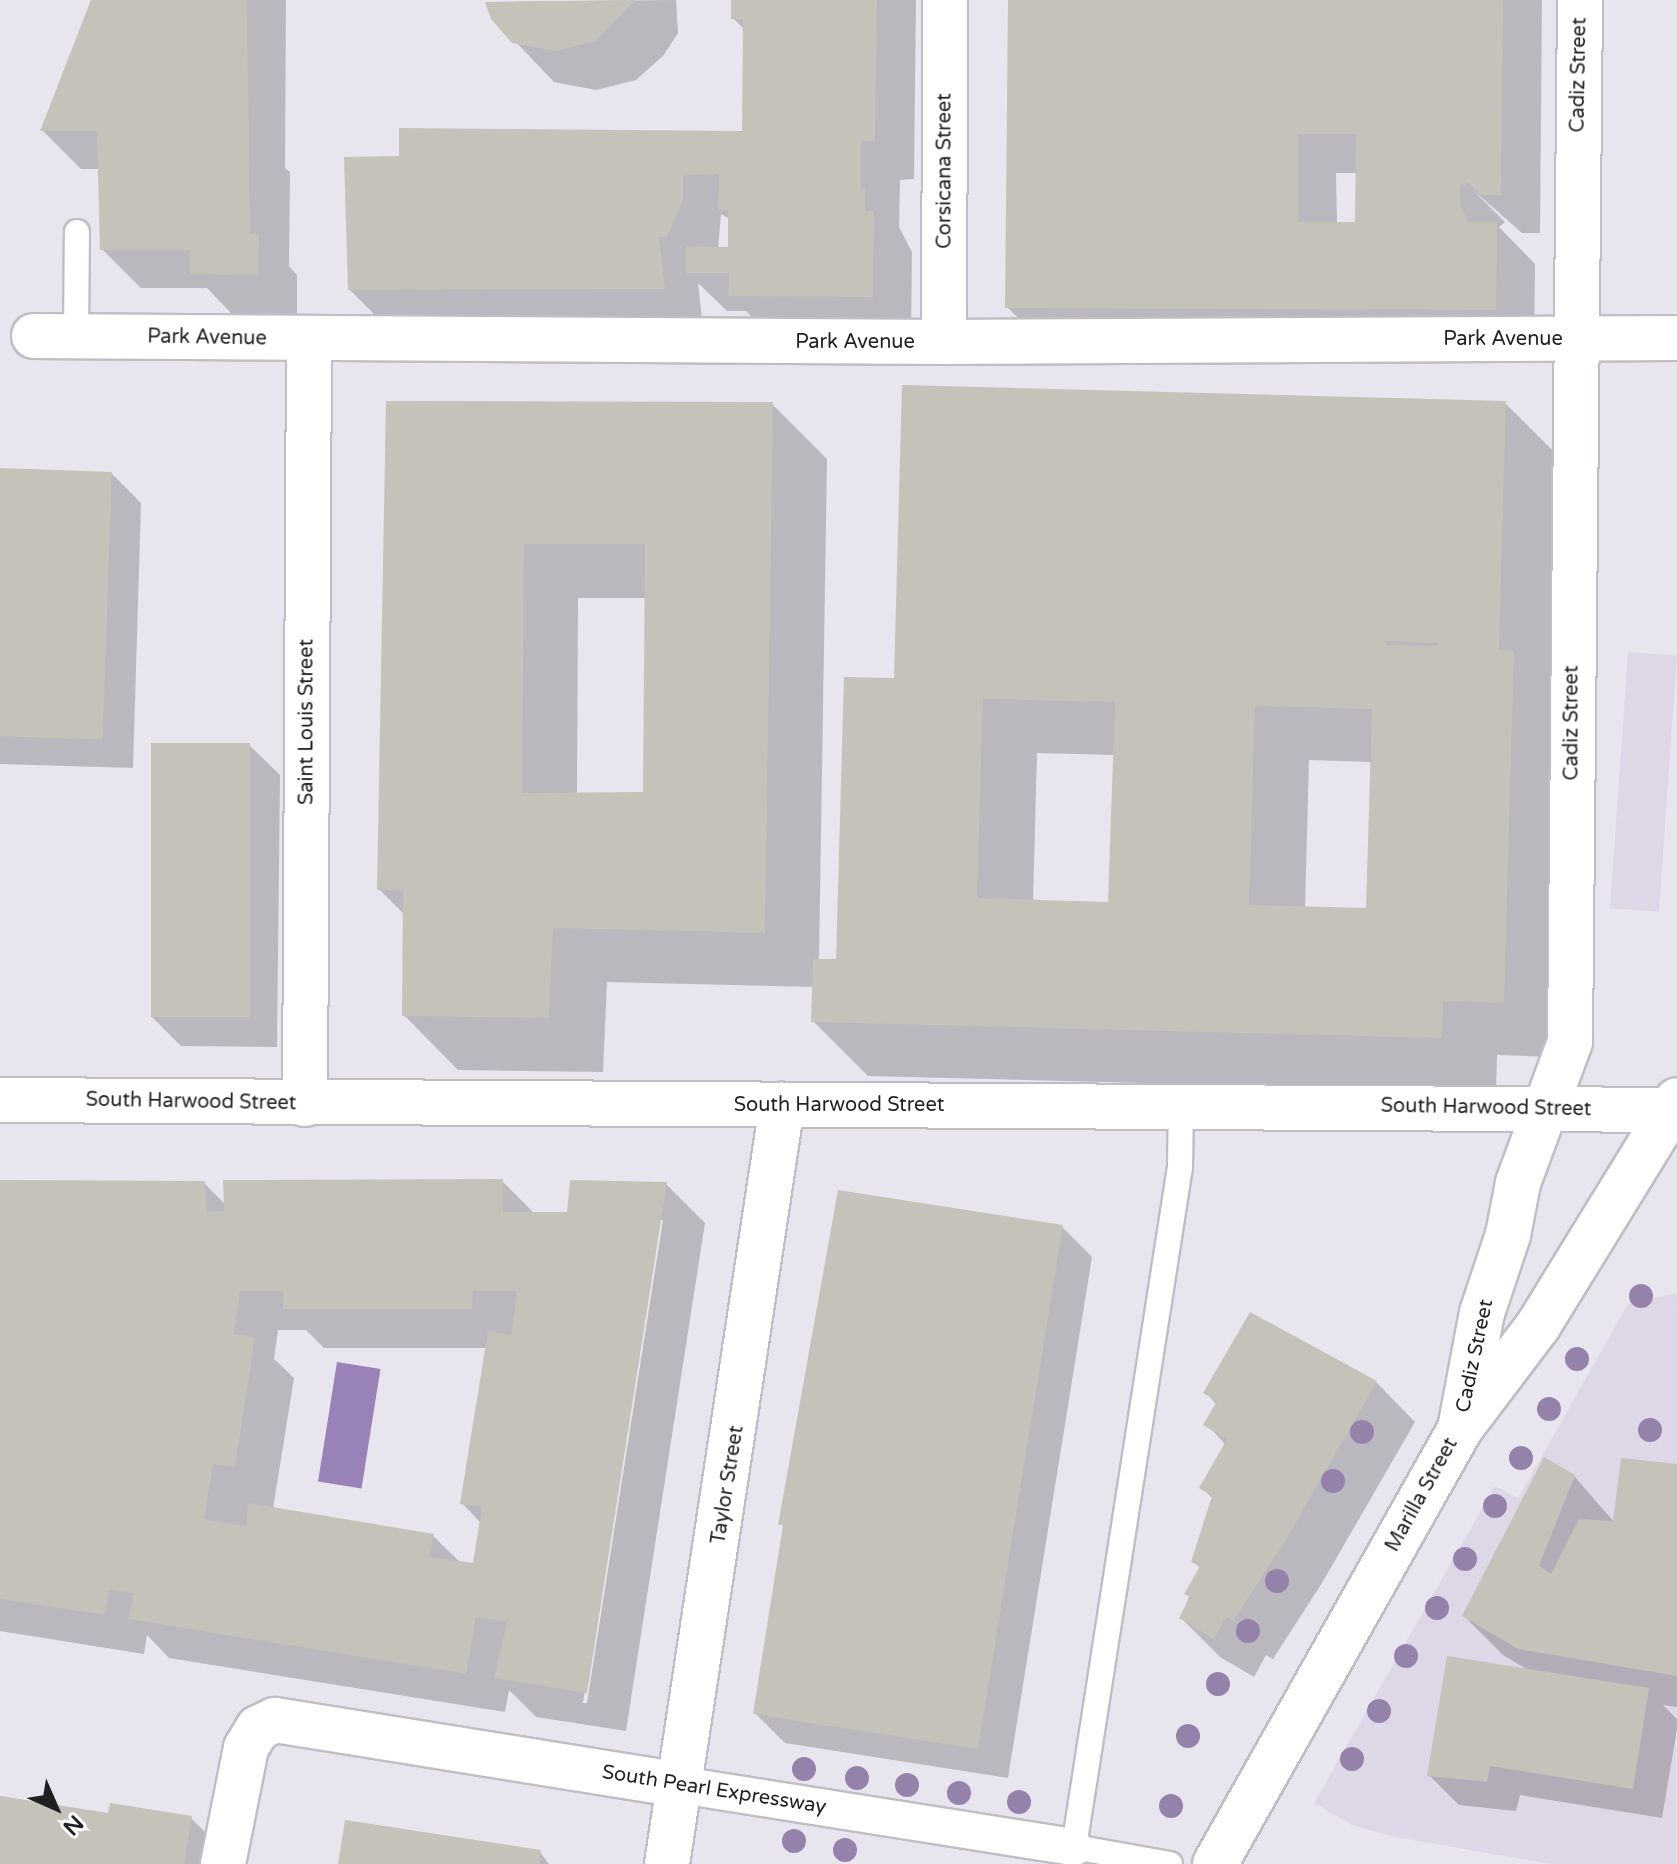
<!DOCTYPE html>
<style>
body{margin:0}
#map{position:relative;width:1677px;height:1864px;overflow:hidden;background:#e9e5ee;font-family:"Varela Round",sans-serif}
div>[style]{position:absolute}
.built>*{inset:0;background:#ded7e7;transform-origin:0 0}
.water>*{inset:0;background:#9882b7;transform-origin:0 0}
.shadow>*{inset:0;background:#0003}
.building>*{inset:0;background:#c4c2b9;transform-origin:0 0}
.roads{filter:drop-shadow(2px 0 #c0bdc5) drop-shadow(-2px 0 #c0bdc5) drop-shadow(0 2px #c0bdc5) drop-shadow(0 -2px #c0bdc5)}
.service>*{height:24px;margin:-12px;padding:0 12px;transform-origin:12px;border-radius:12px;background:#fff}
.pedestrian>*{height:36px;margin:-18px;padding:0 18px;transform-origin:18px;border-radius:18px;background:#fff}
.minor>*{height:44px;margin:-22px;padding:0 22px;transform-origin:22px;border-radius:22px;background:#fff}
.secondary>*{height:44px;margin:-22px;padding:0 22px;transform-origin:22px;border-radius:22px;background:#fff}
.trees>*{width:24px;height:24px;margin:-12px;border-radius:50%;background:#9582aa}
span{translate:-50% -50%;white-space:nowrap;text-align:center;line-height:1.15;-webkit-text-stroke:7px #fff;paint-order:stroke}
.street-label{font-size:20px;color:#201f22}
.north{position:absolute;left:16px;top:1768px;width:80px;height:80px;-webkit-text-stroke:6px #fff;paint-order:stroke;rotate:135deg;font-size:22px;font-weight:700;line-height:32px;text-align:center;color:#201f22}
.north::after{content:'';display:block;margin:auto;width:28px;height:36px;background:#201f22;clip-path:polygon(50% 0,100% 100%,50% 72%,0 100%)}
</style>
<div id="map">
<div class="built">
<div style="left:1628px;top:652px;width:49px;height:257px;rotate:4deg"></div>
<div style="clip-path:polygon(1677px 1293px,1676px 1864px,1550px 1864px,1395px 1837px,1352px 1825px,1314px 1803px,1495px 1486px,1518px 1498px,1628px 1304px)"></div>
</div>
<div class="water">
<div style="left:337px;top:1362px;width:44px;height:121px;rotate:9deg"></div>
</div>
<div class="shadow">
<div style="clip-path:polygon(94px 0,286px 0,285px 168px,290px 172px,289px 266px,297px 275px,297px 314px,231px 313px,207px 288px,141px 288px,102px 249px,100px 169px,81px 169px,42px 130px)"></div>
<div style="clip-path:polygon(676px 0,678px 33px,663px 56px,636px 80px,596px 90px,554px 82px,493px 18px,487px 2px)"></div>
<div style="clip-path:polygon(evenodd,733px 0,916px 0,914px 179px,900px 180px,899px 227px,912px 252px,911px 335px,770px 335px,746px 311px,727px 311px,698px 283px,703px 328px,389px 329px,350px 290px,400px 158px,744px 133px,744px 29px,733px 18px,733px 0,721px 214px,730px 219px,730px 249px,718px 249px,721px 214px)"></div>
<div style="clip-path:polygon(evenodd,1010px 0,1542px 0,1540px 233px,1522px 233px,1472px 189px,1505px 222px,1499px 227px,1535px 264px,1534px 348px,1047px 346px,1007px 307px,1010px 0,1336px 173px,1358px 173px,1357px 224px,1337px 224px,1336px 173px)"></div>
<div style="clip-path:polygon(evenodd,388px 403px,772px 404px,827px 459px,819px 961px,838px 961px,896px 680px,1505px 403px,1560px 458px,1558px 1057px,1497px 1055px,1496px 1092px,868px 1076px,813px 1021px,814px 987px,607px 982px,603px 1072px,458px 1070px,404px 1015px,405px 915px,379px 889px,388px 403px,578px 598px,646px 598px,645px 794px,577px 795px,578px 598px,388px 403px,1037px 753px,1115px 755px,1110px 904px,1033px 902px,1037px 753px,388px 403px,1309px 760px,1372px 762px,1368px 910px,1305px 909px,1309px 760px)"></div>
<div style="clip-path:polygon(0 470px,111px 473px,141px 503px,133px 768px,0 764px)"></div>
<div style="clip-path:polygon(249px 745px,280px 775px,277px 1047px,181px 1046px,151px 1016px)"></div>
<div style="clip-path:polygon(evenodd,502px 1181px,535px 1214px,569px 1214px,666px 1184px,705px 1223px,626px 1731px,536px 1717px,509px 1690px,505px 1712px,169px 1658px,147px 1635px,144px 1654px,0 1631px,0 1182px,204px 1183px,226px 1205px,502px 1181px,659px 1220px,663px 1220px,587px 1703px,583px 1703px,659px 1220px,502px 1181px,278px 1330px,306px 1330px,324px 1348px,487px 1348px,462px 1503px,481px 1523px,475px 1565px,461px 1563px,433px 1536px,273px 1509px,294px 1378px,274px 1359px,278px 1330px)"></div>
<div style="clip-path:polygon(1062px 1227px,1092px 1257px,1008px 1778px,785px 1743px,755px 1713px,785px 1528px,781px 1524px)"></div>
<div style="clip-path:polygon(1376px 1382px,1415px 1422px,1322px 1583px,1273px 1659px,1266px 1655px,1254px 1677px,1220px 1657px,1181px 1618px,1200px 1568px,1193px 1561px,1213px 1499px,1202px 1487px,1226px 1445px,1206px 1424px,1217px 1405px,1206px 1393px)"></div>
<div style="clip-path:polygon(1677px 1466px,1677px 1707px,1663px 1705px,1677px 1719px,1677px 1729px,1662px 1818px,1520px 1795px,1516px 1811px,1459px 1805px,1429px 1775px,1530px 1671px,1503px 1655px,1464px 1616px,1574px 1476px,1615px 1523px)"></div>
<div style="clip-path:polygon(0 1796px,109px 1815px,191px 1818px,237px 1864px,0 1864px)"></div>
<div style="clip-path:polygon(540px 1852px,549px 1864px,340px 1864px)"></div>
</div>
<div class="building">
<div style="clip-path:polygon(91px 0,247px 0,250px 234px,259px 234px,258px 275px,190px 274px,190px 250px,100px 250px,97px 131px,40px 131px)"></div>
<div style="clip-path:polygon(635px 0,596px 41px,556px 51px,512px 43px,491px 19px,485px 2px)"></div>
<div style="clip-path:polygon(731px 0,877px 0,875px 141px,861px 141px,861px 190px,865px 190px,865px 211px,874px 211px,873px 297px,728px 296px,729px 273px,686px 273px,686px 246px,728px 247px,728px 210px,718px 210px,719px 174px,683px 175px,683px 201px,666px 238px,659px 237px,665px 289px,348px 290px,344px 157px,399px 156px,399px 128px,742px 131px,743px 19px,731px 19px)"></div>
<div style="clip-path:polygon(evenodd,1008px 0,1503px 0,1501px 195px,1481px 195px,1468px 183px,1460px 185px,1460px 203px,1468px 222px,1497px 222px,1496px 310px,1005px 308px,1008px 0,1298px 134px,1356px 134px,1355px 222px,1298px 222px,1298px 134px)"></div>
<div style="clip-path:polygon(evenodd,902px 385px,1506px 401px,1499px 650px,1514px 651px,1504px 1003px,1443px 1001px,1442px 1038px,811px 1022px,813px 959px,836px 959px,844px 677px,894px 678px,902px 385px,1387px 641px,1437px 643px,1437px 646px,1387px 645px,1387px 641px,902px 385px,983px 699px,1115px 702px,1108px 902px,977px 898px,983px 699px,902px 385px,1255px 706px,1372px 709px,1366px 908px,1249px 905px,1255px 706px)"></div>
<div style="clip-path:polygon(evenodd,386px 401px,773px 402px,765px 933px,553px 928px,549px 1018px,402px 1016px,403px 890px,377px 890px,386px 401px,524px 544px,645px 544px,643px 792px,522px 793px,524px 544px)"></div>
<div style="left:0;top:468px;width:112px;height:268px;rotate:2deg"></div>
<div style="left:151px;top:743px;width:99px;height:274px"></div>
<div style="clip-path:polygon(evenodd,503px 1179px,503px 1212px,567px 1212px,570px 1180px,667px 1182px,587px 1693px,494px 1678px,507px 1622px,476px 1617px,466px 1674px,128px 1619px,134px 1593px,109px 1590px,105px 1615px,0 1599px,0 1180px,205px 1181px,207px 1212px,224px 1211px,223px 1180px,503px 1179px,240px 1291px,283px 1291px,283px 1309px,472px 1309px,473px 1291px,517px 1291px,511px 1335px,488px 1331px,460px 1504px,482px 1507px,473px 1563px,429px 1557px,434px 1534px,248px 1503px,246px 1526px,204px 1519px,213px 1464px,235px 1467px,255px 1337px,234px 1334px,240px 1291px)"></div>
<div style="clip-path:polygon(838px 1190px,1063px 1225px,978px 1749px,753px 1714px,783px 1525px,778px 1525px)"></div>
<div style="clip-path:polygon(1250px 1312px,1377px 1381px,1284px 1543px,1233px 1621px,1226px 1617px,1214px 1639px,1179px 1618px,1190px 1597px,1184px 1594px,1200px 1566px,1191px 1562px,1212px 1496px,1199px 1488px,1227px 1439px,1203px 1425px,1217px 1401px,1203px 1393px)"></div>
<div style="clip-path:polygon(1544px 1457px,1575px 1475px,1539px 1566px,1551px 1574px,1579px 1519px,1613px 1521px,1621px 1458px,1677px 1464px,1677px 1676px,1518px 1649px,1462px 1616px)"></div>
<div style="clip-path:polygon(1447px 1656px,1649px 1688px,1633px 1789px,1490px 1766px,1487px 1782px,1427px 1776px)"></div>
<div style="clip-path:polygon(0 1796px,108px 1813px,110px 1803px,192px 1816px,184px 1864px,0 1864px)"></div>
<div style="clip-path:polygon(345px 1820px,541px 1850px,539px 1864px,338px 1864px)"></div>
</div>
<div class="roads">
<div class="service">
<div style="left:76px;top:337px;width:105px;rotate:-89.5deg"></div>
<div style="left:1170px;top:1864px;width:97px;rotate:-170deg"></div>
<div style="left:1074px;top:1847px;width:688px;rotate:-81.14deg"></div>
<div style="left:1180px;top:1167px;width:63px;rotate:-89.1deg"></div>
</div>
<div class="pedestrian">
<div style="left:681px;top:1785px;width:398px;rotate:9deg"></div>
</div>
<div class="minor">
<div style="left:34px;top:336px;width:910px;rotate:0.38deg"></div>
<div style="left:944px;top:342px;width:733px;rotate:-0.31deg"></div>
<div style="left:944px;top:342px;width:342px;rotate:-89.8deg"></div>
<div style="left:305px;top:1104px;width:764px;rotate:-89.7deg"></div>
<div style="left:223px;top:1864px;width:118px;rotate:-78.8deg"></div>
<div style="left:246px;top:1748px;width:23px;rotate:-59deg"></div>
<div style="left:258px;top:1728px;width:19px;rotate:-25deg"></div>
<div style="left:275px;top:1720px;width:411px;rotate:9.1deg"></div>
<div style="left:667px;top:1864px;width:768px;rotate:-81.38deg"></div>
</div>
<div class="secondary">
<div style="left:0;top:1100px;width:1677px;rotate:0.34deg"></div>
<div style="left:1460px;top:1429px;width:118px;rotate:-79.3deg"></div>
<div style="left:1482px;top:1313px;width:82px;rotate:-71.6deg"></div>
<div style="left:1508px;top:1235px;width:53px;rotate:-79.1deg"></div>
<div style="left:1518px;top:1183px;width:150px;rotate:-69.8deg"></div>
<div style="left:1570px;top:1042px;width:1042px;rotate:-89.45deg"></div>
<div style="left:1215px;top:1864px;width:499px;rotate:-60.6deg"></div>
<div style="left:1460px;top:1429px;width:129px;rotate:-52.9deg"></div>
<div style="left:1538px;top:1326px;width:265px;rotate:-58.4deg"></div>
</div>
</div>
<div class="trees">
<div style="left:1641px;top:1296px"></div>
<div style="left:1577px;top:1359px"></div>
<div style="left:1549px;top:1409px"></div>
<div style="left:1650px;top:1430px"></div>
<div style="left:1362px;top:1432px"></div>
<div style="left:1521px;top:1458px"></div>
<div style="left:1333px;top:1481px"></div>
<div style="left:1495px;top:1506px"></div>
<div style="left:1465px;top:1559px"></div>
<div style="left:1277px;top:1581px"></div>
<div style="left:1437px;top:1608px"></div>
<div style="left:1248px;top:1631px"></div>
<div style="left:1406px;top:1656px"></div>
<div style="left:1218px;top:1684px"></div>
<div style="left:1379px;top:1711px"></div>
<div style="left:1188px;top:1736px"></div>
<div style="left:1352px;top:1759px"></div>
<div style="left:804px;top:1769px"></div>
<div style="left:857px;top:1778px"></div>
<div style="left:907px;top:1785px"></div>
<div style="left:959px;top:1793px"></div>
<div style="left:1019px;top:1802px"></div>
<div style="left:1171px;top:1806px"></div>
<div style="left:794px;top:1841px"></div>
<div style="left:845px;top:1850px"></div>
</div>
<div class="street-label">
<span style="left:1579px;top:75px;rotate:-89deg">Cadiz Street</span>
<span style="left:945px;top:171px;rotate:-90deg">Corsicana Street</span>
<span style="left:207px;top:338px;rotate:1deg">Park Avenue</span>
<span style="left:1503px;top:339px">Park Avenue</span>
<span style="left:855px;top:342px">Park Avenue</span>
<span style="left:307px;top:722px;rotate:-90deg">Saint Louis Street</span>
<span style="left:1572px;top:723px;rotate:-90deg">Cadiz Street</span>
<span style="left:191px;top:1102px;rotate:1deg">South Harwood Street</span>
<span style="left:839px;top:1105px">South Harwood Street</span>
<span style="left:1486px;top:1108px;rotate:1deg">South Harwood Street</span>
<span style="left:1475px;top:1356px;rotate:-78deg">Cadiz Street</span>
<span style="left:728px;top:1485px;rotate:-81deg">Taylor Street</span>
<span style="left:1422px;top:1495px;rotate:-61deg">Marilla Street</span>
<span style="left:714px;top:1790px;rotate:9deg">South Pearl Expressway</span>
</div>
<div class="north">N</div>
</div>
